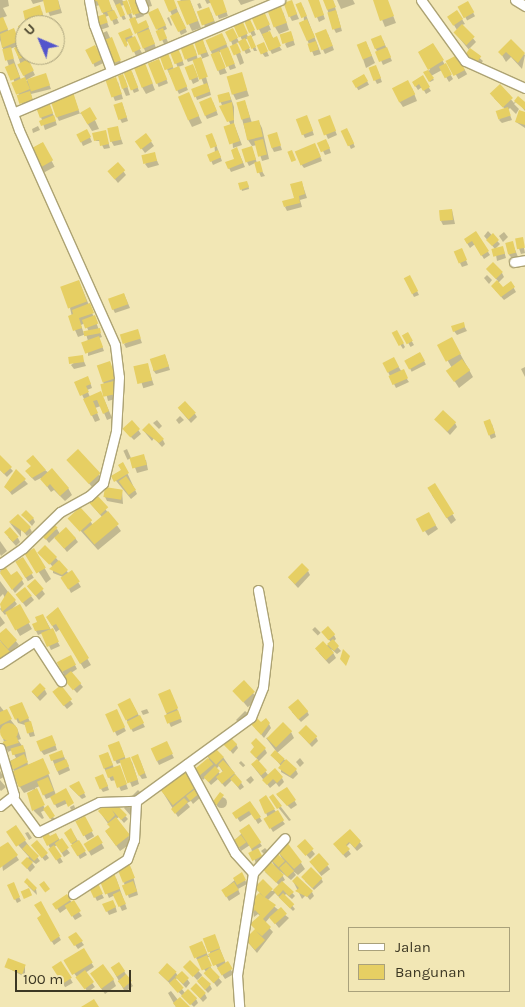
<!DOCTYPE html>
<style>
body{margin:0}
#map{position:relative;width:525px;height:1007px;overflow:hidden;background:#f2e7b5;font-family:Karla,sans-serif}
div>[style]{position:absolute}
.shadow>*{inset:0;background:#0003;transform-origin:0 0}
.round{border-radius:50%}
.building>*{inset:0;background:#e6cf63;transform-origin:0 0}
.roads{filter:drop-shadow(1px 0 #ada373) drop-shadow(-1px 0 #ada373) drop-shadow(0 1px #ada373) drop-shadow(0 -1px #ada373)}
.street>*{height:9px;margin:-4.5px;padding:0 4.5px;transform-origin:4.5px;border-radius:4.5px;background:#fff}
span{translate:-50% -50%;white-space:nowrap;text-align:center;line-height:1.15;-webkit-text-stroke:4px #f2e7b5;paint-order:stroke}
.legend{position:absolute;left:348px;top:927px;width:162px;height:65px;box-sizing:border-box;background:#f2e7b5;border:1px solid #a9a17b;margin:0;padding:6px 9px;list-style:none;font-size:15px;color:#3c3723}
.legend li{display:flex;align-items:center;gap:10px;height:25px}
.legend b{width:25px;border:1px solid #a9a17b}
.north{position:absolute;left:15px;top:15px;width:50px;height:50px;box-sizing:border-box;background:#f2e7b5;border:1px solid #a9a17b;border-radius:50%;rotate:315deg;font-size:14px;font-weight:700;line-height:20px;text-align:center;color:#3c3723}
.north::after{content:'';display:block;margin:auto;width:18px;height:22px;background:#5355cc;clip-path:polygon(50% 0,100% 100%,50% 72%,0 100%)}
.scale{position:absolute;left:15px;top:970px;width:116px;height:22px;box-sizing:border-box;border:2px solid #3c3723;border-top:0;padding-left:6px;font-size:15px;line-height:18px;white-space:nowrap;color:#3c3723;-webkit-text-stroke:4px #f2e7b5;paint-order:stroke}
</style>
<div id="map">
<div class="shadow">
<div style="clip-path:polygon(evenodd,0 0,8px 0,9px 6px,3px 8px,7px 16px,2px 18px,9px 32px,15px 34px,35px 75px,23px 82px,45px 74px,51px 89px,31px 94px,34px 104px,23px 107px,0 40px,0 0,15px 47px,25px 78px,21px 80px,10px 49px,15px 47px)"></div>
<div style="clip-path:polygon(31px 0,58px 0,62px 13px,50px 16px,44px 1px,33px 4px)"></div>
<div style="clip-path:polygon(93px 0,108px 0,119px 23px,114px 25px,110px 15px,105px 17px,109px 27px,100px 30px,98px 26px,104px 16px,100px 5px,96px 6px)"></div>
<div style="clip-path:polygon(113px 0,122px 0,129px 6px,133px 19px,136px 17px,129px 0,139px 2px,144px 16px,135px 19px,138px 26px,148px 26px,156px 48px,146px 53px,124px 5px,120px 6px,126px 19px,123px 20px)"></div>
<div style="clip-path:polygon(144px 0,150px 0,152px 6px,148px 7px)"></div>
<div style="clip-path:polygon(165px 0,173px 0,187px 32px,181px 35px)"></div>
<div style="clip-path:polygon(181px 0,190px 0,201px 28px,192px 31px,179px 2px)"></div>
<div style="clip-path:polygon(205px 0,222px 0,228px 16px,219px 19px,212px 2px,207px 4px)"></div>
<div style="clip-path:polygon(238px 0,255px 0,241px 5px)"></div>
<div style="clip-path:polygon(310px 0,318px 0,325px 19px,319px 22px)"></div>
<div style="clip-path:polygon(324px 0,333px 0,342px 31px,336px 33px,334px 29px)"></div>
<div style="clip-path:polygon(337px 0,353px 0,355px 4px,341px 9px)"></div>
<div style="clip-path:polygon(374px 0,387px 0,396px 23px,385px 27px)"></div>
<div style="left:200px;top:3px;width:5px;height:3px;rotate:68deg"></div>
<div style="left:468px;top:3px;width:15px;height:9px;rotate:62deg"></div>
<div style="clip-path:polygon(293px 5px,299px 19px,292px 21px,290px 17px)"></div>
<div style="clip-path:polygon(303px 7px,321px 54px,314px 56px,300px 23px,304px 21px)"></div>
<div style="clip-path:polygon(42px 11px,44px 19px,32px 22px,34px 25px,25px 25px,25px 42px,20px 26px,29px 23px,26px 19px)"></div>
<div style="clip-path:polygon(457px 11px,465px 24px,462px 25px,476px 42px,469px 49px,483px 61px,479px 66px,469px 59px,467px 55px,470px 51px,455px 33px,457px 30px,449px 17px)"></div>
<div style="clip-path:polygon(199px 12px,211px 12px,216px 25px,206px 29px)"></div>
<div style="clip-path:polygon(283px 12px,289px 30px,279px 34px,275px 27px)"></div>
<div style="clip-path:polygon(150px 13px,160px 13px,167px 29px,163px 31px,168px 42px,164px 44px)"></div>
<div style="clip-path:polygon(265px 15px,271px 30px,268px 31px,282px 50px,272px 54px,252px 16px)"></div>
<div style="clip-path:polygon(169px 17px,172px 25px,171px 26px,167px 18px)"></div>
<div style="clip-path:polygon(244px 18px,250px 21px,256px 35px,251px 37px,257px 51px,254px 51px,248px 38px,245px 40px,251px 52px,246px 54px,240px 42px,236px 43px,242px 57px,244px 63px,240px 65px,231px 41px,235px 34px,239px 42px,242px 40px,234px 22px,242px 23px,248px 37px,252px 36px)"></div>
<div style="left:107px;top:31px;width:36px;height:9px;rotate:66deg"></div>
<div style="clip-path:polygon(131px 34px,142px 53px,136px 56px,129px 41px,126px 42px,127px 48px,122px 39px)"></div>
<div style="clip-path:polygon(328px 34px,334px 50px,325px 54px,323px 50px)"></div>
<div style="clip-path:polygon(292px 36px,295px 45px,287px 48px,285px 44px)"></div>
<div style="clip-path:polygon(224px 38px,236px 68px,230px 70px,222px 51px,218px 53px,227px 73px,220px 75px,207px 41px)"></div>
<div style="clip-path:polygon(372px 40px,383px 40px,392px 61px,383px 65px)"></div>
<div style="clip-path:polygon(194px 41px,203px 42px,209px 56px,201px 59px,211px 95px,197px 100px,193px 89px,204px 85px,194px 60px,188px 62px,186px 58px,195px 49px,198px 60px,202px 58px)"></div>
<div style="clip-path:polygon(511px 41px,525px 55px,522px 69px,511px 57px,506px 62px,500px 52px)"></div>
<div style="clip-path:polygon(366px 42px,375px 63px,366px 68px,363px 59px)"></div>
<div style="clip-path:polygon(433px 44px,453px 79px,449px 82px,442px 70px,431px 76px,434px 80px,430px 82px,425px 72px,430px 70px,419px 52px)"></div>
<div style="left:95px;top:46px;width:19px;height:9px;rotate:65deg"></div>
<div style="clip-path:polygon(265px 47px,269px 56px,265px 57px,262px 53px)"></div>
<div style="clip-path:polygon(180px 53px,184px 65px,178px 67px,188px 90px,179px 94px,167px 69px,170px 58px,174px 70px,178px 68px,176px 63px)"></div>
<div style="clip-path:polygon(31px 55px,38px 55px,39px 57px,34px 59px)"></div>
<div style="left:457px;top:56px;width:21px;height:10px;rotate:61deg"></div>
<div style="left:159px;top:60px;width:25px;height:10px;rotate:69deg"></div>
<div style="clip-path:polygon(145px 65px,155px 90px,146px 94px,142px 87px)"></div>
<div style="clip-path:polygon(186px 68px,195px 70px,199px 81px,193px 84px)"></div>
<div style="clip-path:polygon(378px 71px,382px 82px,377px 84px,375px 80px)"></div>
<div style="clip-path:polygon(132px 72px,139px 91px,134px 93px,132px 89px)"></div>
<div style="clip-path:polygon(241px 73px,249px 96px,236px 100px,233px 94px)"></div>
<div style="left:364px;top:75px;width:11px;height:12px;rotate:63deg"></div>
<div style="clip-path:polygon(422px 77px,431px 91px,426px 94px,422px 87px,418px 90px,413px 82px)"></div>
<div style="clip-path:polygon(125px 79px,130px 95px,126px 96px,123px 89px)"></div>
<div style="clip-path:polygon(107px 81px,118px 82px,123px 99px,115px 101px)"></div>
<div style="clip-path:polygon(500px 86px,514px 103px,518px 98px,525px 103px,525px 111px,517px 101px,514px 104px,519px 109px,516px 114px,510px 108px,508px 110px,512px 120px,502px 123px,499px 120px,506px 110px,494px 98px)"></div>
<div style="clip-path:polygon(412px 88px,417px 101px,403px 107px,399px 101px)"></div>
<div style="clip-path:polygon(229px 93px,234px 107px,234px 124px,242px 145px,233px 148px,231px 126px,218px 96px)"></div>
<div style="clip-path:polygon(73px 94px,80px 114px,90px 109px,99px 129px,92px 131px,81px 113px,59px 121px,57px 117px)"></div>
<div style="clip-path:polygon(189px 94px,202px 123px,192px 127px,189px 121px)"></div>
<div style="clip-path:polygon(213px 102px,218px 115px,207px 119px,205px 115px)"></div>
<div style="clip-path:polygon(245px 102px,252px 123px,259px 122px,262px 128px,269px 159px,262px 161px,257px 145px,252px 146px,248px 140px,242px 119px)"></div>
<div style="clip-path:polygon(49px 103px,57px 125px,45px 130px,41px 117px)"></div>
<div style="clip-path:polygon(122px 103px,128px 121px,122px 123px,120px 119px)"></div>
<div style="clip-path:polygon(525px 113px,525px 128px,516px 122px)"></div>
<div style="clip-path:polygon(320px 120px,331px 120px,337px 135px,328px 139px)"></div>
<div style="clip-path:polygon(309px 121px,314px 135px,305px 138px,303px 134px)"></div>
<div style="clip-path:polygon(38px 126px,40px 130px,33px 133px,32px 129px)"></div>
<div style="clip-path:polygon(117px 128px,123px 144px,114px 146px,111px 141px)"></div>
<div style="clip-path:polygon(105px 132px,110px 148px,104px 149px,100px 141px,95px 141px)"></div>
<div style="clip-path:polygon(276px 133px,282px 150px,274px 152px,272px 148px)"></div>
<div style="clip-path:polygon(349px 133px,355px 147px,351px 149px,349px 145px)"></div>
<div style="clip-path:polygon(146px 134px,154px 146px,145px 153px,139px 145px)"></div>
<div style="clip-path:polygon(78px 135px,89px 135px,92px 142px,83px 146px)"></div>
<div style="clip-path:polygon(214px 139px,222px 161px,213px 165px,209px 156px,215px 153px)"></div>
<div style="left:42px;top:143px;width:27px;height:12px;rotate:62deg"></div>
<div style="clip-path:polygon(319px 143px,328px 144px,331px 153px,325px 155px)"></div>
<div style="clip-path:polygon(317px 148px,322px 161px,304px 168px,301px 164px)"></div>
<div style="clip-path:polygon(253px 151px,257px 163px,265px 176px,261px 177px,255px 163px,249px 166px,247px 162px)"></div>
<div style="clip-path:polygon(239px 153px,245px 167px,231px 172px,229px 168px)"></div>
<div style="clip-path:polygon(154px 154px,159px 165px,148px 168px,145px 164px)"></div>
<div style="clip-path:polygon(118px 164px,126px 175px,118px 183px,109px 172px)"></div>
<div style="clip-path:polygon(302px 183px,307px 198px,300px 200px,302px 207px,287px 211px,285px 207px,295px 199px)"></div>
<div style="clip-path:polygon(240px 184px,248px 184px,249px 189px,242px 191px)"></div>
<div style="clip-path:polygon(452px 210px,455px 224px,443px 225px,441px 221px)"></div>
<div style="clip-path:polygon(488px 231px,500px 244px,495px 249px,504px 251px,506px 258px,497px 261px,495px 249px,484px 236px)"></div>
<div style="clip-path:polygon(504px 232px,508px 237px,503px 242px,499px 236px)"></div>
<div style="clip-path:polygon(476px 233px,490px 255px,484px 259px,475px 244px,470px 248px,465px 240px)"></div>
<div style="clip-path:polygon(522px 239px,525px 253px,521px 254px,516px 240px)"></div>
<div style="clip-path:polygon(512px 242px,518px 257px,512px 258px,509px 255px)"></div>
<div style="clip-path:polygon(463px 253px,468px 265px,462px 267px,460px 263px)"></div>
<div style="clip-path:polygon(488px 270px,502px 273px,504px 277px,498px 283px,503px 289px,511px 283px,516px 292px,504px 300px,495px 290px,498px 281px)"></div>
<div style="clip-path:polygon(487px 275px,492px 280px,489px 284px,484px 278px)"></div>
<div style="clip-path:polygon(evenodd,79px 281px,102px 337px,99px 338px,104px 351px,88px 356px,88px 341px,86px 334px,78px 337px,75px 330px,70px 308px,79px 281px,85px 323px,89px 332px,84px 334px,81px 325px,85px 323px)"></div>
<div style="clip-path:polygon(412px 281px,419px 295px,414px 297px,412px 293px)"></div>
<div style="clip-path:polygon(124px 294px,130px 308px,115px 313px,113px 309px)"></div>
<div style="clip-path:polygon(463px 324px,467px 331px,457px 335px,454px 331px)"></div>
<div style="clip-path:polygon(396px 331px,405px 347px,403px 349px,393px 333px)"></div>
<div style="left:407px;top:333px;width:14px;height:4px;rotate:60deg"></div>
<div style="clip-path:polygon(139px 335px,142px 343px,126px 348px,124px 344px)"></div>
<div style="clip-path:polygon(452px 339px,473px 377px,459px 388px,448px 371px,452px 368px,439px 346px)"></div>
<div style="left:420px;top:353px;width:13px;height:16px;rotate:63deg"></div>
<div style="clip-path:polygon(165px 355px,170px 370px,156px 374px,153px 370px)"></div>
<div style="clip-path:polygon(82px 357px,86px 366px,74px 369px,71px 365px)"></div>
<div style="clip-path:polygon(393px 359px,409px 382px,396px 388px,384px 364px)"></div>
<div style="clip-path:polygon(110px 362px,119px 398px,108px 401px,103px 381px)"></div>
<div style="left:147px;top:364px;width:22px;height:11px;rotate:72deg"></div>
<div style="clip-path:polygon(525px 367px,525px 377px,521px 369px)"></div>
<div style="clip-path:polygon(76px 382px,90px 382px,92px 388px,87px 390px,90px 397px,104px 399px,112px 418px,107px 420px,101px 406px,95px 408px,100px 420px,95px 422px)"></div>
<div style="clip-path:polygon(179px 409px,195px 414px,197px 417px,191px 423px)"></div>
<div style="clip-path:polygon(180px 416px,184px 420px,179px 424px,176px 420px)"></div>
<div style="clip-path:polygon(157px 420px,162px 426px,159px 429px,153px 423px)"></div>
<div style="clip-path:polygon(436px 420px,455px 423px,457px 427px,450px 435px)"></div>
<div style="clip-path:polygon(132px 421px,141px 434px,134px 440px,126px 432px)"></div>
<div style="clip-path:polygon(484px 422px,492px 424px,496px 437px,491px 439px)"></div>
<div style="clip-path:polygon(143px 430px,163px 440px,165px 444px,162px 447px,154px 438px,152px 441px)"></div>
<div style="left:127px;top:449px;width:10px;height:4px;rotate:66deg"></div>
<div style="left:78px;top:451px;width:38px;height:13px;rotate:49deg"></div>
<div style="clip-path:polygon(0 457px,13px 471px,7px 477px,0 470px)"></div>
<div style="clip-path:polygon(132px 459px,146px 460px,148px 470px,137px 473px)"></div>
<div style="clip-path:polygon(123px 464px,137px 494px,131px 499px,112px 476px,122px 470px)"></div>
<div style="clip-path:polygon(45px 470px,68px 488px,72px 495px,65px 501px,54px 490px,51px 492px,41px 478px,35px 481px,29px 475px)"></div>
<div style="clip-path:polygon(16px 471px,28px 484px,12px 495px,6px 487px)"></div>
<div style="clip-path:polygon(434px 485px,456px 520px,451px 524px,432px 495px)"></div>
<div style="clip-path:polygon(122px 491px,123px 504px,107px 501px,105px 497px)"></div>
<div style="clip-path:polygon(96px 496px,121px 531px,98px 550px,69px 518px,80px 508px,93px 525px,102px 517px,89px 502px)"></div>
<div style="left:428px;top:514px;width:18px;height:12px;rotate:56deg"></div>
<div style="clip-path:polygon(23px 515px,33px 518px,35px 522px,32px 526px)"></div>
<div style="clip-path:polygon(10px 523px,30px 528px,32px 532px,27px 536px,21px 529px,21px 537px)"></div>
<div style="clip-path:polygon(57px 529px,60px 534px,75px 538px,78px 542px,67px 552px,55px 537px,49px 543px,42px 534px)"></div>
<div style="clip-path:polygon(8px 537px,18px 538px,20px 542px,16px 546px)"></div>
<div style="clip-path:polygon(0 541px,7px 551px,1px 556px,0 554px)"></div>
<div style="clip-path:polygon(34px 550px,51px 579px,46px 583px,27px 554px)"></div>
<div style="clip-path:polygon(40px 553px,56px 558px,69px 574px,72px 572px,81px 587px,71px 593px,63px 577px,53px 573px,53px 567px)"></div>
<div style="left:22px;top:558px;width:23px;height:7px;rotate:59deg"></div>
<div style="clip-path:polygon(3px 567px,11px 577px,22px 580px,24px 584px,15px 593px,0 571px)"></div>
<div style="clip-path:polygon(308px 571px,310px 575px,298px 588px,289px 578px)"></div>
<div style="clip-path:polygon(35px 580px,45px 594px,39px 600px,31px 590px)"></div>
<div style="clip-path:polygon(0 581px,17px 604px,12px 609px,19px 606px,32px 629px,20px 636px,7px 613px,5px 615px,0 609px,6px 600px,3px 594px,0 597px)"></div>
<div style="clip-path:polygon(31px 596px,34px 600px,26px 607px,20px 599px)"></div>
<div style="clip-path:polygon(58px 608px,91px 665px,84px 669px,60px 629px,56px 632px,47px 617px)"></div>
<div style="clip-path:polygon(0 616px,5px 623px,0 627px)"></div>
<div style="clip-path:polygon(45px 619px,60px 646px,51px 650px,43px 633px,38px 635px,36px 631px)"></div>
<div style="left:315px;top:627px;width:8px;height:4px;rotate:45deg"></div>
<div style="clip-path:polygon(6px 629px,19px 645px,9px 653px,0 641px,0 635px)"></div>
<div style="clip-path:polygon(323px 633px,334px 635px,336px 639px,333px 642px,341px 651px,337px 654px,331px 649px,336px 658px,329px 664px,319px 653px,331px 642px)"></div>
<div style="clip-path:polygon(71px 657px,77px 669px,71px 673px,83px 687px,77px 693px,67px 682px,59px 663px)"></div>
<div style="left:244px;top:682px;width:22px;height:13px;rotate:51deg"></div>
<div style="clip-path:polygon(60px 687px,73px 704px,67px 709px,56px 696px)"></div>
<div style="clip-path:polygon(45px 690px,47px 694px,40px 701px,32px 692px)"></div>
<div style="clip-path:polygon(172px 695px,182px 722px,171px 727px,166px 716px)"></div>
<div style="clip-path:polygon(132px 703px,145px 727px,133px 732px,126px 719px)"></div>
<div style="clip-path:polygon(0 706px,17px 728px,21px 739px,18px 740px,25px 750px,28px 765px,43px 759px,56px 795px,66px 790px,68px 803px,57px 808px,51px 797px,46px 799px,40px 786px,35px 788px,45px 809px,56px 820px,53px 822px,45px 810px,41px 812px,44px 818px,42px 819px,34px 811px,29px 794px,34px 789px,24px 793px,20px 787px,10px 761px,16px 758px,12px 750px,8px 752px,6px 748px,0 729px)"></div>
<div style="clip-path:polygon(23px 707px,32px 726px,35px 736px,30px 737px,25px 725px,18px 723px,11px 708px)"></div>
<div style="clip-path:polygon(147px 709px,149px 713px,143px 715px,141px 711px)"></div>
<div style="clip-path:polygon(245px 711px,261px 724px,269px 724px,271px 728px,264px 738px,249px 720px,239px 723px,236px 720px)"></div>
<div style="clip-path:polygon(307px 711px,309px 715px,301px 722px,292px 712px)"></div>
<div style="clip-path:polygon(107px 715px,118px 715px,126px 731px,117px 736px)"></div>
<div style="clip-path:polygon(291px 732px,294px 738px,277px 753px,296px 770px,298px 774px,293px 779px,281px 772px,281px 766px,272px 755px,276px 751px,266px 738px)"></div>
<div style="clip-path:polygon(302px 736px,316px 737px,318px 741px,312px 747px)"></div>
<div style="clip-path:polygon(54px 741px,57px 750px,44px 755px,41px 751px)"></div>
<div style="clip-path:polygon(223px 742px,236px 744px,238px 748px,233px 754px)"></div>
<div style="clip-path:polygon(168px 746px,174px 758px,159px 765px,157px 761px)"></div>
<div style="clip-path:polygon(121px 747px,126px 760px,132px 762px,139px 784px,132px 787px,122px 762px,117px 764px,115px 760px)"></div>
<div style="clip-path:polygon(265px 749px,267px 753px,258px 762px,269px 776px,275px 770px,282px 778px,284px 782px,279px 787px,276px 783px,270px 788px,252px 765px,258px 760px,251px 752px)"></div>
<div style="left:62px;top:752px;width:20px;height:12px;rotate:66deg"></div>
<div style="clip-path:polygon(108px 753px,114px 768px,121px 770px,128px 789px,121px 791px,116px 780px,111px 781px,109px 777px,104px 768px)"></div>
<div style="clip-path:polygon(evenodd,207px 755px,223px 757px,244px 787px,240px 790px,232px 780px,225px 787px,218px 779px,211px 785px,205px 778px,203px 780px,196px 771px,209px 759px,207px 755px,219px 766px,223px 772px,220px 774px,216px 769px,219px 766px)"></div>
<div style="clip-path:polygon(300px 758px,304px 763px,300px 767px,296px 762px)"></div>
<div style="clip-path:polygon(140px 760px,147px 778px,142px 779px,140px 776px)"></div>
<div style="left:241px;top:761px;width:6px;height:3px;rotate:45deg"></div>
<div style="clip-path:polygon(0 771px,4px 777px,0 779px)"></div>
<div style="clip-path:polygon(185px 773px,202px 796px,193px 804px,191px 801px,187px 803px,190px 807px,178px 817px,162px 791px)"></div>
<div style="clip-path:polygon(251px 776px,254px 780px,250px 784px,246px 780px)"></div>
<div style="clip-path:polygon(105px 779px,109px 790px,103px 792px,101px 789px)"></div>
<div style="clip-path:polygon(0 780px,6px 787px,1px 791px,0 790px)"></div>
<div style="clip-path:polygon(79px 783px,86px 797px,82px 799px,70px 787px)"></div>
<div style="clip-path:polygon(287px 788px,297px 805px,291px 809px,277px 795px)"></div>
<div style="clip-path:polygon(138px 790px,143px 795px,133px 798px,132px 796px)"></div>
<div class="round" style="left:215.5px;top:796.5px;width:11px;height:11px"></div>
<div style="clip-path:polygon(265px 797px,285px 824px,273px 832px,266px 820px,268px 818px,261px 800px)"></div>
<div style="clip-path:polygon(273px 801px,281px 807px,291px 820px,289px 821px)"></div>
<div style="clip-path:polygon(250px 802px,262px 821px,258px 824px,252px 814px,240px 822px,234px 813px)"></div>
<div style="clip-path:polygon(127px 804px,134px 811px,130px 815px,124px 808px)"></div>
<div style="clip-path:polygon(74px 805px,75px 808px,71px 810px,70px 807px)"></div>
<div style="clip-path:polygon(115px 805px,128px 819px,124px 823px,119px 817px,116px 819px,133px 842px,120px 851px,106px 832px,111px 828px,102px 815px)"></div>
<div style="clip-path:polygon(28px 808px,39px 825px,36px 827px,25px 809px)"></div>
<div style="left:84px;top:818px;width:21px;height:8px;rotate:61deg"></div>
<div style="clip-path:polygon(249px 826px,262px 846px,257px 849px,263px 861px,256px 864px,250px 845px,241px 851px,235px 840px)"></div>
<div style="clip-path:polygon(15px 827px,40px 861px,36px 864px,30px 860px,35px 867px,30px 872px,23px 863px,29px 857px,10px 836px)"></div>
<div style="clip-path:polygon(71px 830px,87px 855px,80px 859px,66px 833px)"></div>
<div style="clip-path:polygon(350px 831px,363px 846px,357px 851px,350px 843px,346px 847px,351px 854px,346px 858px,337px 848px)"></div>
<div style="clip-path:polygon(28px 832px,32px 838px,29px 840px,25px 833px)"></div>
<div style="clip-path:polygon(56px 835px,70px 853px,64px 857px,57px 845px,54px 847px,63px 862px,59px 864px,44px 837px)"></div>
<div style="left:98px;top:837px;width:13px;height:15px;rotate:61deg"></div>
<div style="clip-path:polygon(305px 841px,315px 854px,310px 859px,304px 852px)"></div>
<div style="clip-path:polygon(37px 842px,49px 858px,45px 861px,35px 849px)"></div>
<div style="clip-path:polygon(8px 843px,19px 860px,3px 871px,0 849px)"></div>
<div style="clip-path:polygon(265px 848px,269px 852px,266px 856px,261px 851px)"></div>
<div style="clip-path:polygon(277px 850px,301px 863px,305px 869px,298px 875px,293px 871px,296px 875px,291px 880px,280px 871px,285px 880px,282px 882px,295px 896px,292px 899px,286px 894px,284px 896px,295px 909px,293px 911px,275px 893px,267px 901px,289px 918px,279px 928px,270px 917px,265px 923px,273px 932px,257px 953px,246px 940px,256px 930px,252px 924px,260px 916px,258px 914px,254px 917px,251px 903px,260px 893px,256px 888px,273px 891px,279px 885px,265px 872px,275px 867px,270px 858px,283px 860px)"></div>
<div style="left:319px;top:855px;width:18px;height:11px;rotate:52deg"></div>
<div style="clip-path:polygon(131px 868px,138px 895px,129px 898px,124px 883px)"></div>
<div style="clip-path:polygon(242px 874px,247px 884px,238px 889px,240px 894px,229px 901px,223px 890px)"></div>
<div style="clip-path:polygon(116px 878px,127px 909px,122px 911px,115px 895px,109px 898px,101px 879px)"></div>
<div style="clip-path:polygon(321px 878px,323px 882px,314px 890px,305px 881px)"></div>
<div style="clip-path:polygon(27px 880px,36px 889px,37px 895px,28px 886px)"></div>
<div style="clip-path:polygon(293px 881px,312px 892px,314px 896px,310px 900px,306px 895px,302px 899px)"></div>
<div style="clip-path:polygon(96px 883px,104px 898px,97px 901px,90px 886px)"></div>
<div style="clip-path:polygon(15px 888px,21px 901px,17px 903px,15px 899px)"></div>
<div style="clip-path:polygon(67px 896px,82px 916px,75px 920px,67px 908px,60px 913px,54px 904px)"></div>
<div style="clip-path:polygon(40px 903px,61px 940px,54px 945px,38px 919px,42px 916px)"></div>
<div style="clip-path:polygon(115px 905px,117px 912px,109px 915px,107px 911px)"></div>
<div style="clip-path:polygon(70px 938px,81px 941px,84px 945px,78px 949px)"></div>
<div style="clip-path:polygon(216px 939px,226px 964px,234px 974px,225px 979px,210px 956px,207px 958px,212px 970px,222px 982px,217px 987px,196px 958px,204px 946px,208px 956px,211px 955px,205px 940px)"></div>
<div style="clip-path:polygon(83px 949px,94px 967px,85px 973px,95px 987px,88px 992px,65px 961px)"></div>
<div style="left:190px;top:962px;width:18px;height:7px;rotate:47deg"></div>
<div style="left:61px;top:963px;width:23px;height:9px;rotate:59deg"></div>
<div style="clip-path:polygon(25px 966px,25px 977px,6px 967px)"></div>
<div style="clip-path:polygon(124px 971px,133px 986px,125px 992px,114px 972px)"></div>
<div style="clip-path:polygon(182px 972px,190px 983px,186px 988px,177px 978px,175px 980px,185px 993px,196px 999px,198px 1003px,194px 1007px,159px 973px,176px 973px,178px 976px)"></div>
<div style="clip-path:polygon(113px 979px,116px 986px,105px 994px,95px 980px)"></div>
<div style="clip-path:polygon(198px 982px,210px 985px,212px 989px,208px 993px)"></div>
<div style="clip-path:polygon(192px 989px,205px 994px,207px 998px,203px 1002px)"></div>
<div style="clip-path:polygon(171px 991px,178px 1000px,188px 1007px,176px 1007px,168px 993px)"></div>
</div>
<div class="building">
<div style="clip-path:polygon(43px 0,58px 0,60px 9px,46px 13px)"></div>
<div style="clip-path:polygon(91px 0,109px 0,112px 10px,102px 13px,97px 1px,92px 3px)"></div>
<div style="left:127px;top:0;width:14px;height:5px;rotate:69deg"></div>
<div style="clip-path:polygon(128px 0,138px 0,143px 12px,133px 15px)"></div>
<div style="clip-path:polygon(164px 0,174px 0,177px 8px,169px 12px)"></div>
<div style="clip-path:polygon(190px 0,198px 21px,187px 25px,177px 1px)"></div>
<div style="clip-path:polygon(209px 0,223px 0,227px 12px,216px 16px)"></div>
<div style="left:292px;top:0;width:15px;height:9px;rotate:70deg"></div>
<div style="clip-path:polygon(308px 0,319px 0,324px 15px,315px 18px)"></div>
<div style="clip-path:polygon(323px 0,333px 0,336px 7px,327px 10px)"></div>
<div style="clip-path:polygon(373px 0,388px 0,394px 16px,380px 21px)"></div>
<div style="left:468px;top:1px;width:13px;height:12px;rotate:61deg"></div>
<div style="left:301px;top:2px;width:15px;height:6px;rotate:67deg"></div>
<div style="left:120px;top:3px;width:13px;height:5px;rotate:67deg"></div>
<div style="left:280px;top:4px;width:20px;height:14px;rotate:70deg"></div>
<div style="clip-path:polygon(40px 5px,43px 15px,25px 20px,23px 11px)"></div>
<div style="left:209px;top:7px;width:15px;height:13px;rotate:70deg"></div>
<div style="left:158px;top:8px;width:19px;height:11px;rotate:65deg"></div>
<div style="left:263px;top:9px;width:17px;height:14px;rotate:66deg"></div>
<div style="clip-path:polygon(114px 10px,118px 18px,111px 21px,107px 12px)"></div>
<div style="left:336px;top:10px;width:18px;height:9px;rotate:74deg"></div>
<div style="left:457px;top:10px;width:11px;height:12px;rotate:56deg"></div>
<div style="left:178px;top:12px;width:18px;height:9px;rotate:63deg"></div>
<div style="left:105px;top:14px;width:9px;height:12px;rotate:72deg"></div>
<div style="clip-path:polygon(248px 15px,255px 30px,249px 33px,243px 18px)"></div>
<div style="clip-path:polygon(3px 17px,8px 29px,0 32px,0 18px)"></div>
<div style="clip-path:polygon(135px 17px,138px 24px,146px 20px,149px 27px,135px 34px,129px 19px)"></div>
<div style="left:241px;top:18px;width:17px;height:10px;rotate:66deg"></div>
<div style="left:307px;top:19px;width:20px;height:9px;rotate:66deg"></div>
<div style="clip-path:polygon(33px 21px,34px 25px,25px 25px,25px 45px,18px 26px)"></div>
<div style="left:462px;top:24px;width:18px;height:12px;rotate:45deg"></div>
<div style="clip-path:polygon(14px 28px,19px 41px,2px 48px,0 34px)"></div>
<div style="clip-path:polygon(130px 28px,133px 35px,125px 38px,128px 45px,125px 47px,118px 33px)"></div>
<div style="left:163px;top:28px;width:11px;height:8px;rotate:68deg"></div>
<div style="left:233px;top:28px;width:11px;height:9px;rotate:63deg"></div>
<div style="left:149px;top:29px;width:16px;height:13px;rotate:68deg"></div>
<div style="left:326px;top:29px;width:18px;height:12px;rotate:68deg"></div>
<div style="clip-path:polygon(270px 31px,273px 38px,277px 36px,281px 46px,269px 51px,262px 34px)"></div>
<div style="left:291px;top:31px;width:10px;height:12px;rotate:73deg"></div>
<div style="left:222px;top:33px;width:12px;height:18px;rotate:66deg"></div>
<div style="left:251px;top:35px;width:13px;height:5px;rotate:67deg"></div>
<div style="left:381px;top:35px;width:11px;height:11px;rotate:68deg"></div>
<div style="left:135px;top:36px;width:14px;height:9px;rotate:65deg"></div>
<div style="left:112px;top:37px;width:25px;height:9px;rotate:69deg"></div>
<div style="left:202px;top:37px;width:16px;height:9px;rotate:72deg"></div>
<div style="left:245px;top:38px;width:11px;height:8px;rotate:63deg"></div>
<div style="clip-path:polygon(511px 39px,525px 53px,518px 63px,506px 52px,502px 56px,498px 52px)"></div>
<div style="left:316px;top:41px;width:9px;height:9px;rotate:72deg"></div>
<div style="left:366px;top:41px;width:16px;height:10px;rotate:68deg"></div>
<div style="left:264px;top:42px;width:10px;height:8px;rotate:66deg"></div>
<div style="left:237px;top:43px;width:10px;height:8px;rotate:66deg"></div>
<div style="clip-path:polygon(433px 43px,444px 60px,428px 70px,434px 78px,429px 82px,423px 72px,428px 70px,418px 52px)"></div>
<div style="left:193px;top:44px;width:12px;height:13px;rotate:70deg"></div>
<div style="clip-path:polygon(21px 45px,25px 55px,29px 55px,19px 59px,14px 48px)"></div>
<div style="left:95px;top:45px;width:16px;height:11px;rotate:63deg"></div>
<div style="left:11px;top:47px;width:12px;height:9px;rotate:76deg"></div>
<div style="left:228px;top:47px;width:18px;height:9px;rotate:68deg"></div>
<div style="left:387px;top:47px;width:11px;height:13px;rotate:68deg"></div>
<div style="left:178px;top:48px;width:14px;height:9px;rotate:69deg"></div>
<div style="left:470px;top:48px;width:14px;height:9px;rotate:36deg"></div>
<div style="left:219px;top:51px;width:18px;height:9px;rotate:68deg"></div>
<div style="left:168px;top:53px;width:15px;height:9px;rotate:70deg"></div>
<div style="left:457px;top:55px;width:17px;height:13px;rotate:62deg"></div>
<div style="left:201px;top:57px;width:21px;height:9px;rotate:71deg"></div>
<div style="left:28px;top:59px;width:13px;height:12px;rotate:63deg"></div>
<div style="left:159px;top:59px;width:22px;height:12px;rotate:68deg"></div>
<div style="left:14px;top:63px;width:15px;height:10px;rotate:67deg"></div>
<div style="left:145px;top:63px;width:22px;height:12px;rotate:69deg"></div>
<div style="left:446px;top:63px;width:13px;height:8px;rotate:63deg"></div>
<div style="left:193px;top:64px;width:14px;height:9px;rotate:69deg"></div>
<div style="left:376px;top:65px;width:14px;height:8px;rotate:69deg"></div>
<div style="left:179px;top:66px;width:22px;height:12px;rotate:68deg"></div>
<div style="left:130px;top:67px;width:22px;height:8px;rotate:68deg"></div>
<div style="left:242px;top:72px;width:19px;height:16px;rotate:74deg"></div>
<div style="left:46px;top:73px;width:13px;height:20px;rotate:72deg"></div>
<div style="clip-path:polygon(123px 74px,128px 87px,122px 89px,118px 76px)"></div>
<div style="left:364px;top:74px;width:8px;height:14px;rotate:60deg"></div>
<div style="clip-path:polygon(423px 75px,430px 87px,423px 91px,419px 84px,415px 87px,412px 82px)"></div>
<div style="left:25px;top:77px;width:13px;height:15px;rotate:67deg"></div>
<div style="left:116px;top:77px;width:18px;height:11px;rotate:71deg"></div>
<div style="left:408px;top:80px;width:16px;height:18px;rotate:63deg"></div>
<div style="left:207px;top:83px;width:9px;height:17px;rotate:69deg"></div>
<div style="left:500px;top:84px;width:19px;height:14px;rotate:47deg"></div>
<div style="left:30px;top:91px;width:9px;height:14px;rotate:72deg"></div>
<div style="left:73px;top:92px;width:19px;height:24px;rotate:72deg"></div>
<div style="left:189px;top:92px;width:26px;height:12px;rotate:67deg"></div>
<div style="left:229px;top:92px;width:8px;height:12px;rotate:76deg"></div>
<div style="clip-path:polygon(518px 96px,525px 102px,525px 110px,514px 101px)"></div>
<div style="left:211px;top:97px;width:15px;height:13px;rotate:67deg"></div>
<div style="left:245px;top:100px;width:18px;height:9px;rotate:74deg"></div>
<div style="left:49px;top:102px;width:12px;height:14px;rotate:70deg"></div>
<div style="left:122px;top:102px;width:16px;height:9px;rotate:72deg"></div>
<div style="clip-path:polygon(232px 102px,234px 120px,227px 122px,219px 106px)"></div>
<div style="left:90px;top:107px;width:14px;height:11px;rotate:60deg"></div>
<div style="left:508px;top:107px;width:9px;height:13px;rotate:72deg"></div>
<div style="clip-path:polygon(519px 110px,525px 112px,525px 125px,515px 122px)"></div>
<div style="clip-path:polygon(54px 115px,56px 121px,41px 126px,39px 121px)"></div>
<div style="left:307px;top:115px;width:17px;height:12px;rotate:69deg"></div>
<div style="left:330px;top:115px;width:17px;height:13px;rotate:69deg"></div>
<div style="left:259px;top:120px;width:17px;height:16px;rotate:77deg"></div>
<div style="left:234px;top:123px;width:19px;height:11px;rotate:72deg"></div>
<div style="left:118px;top:126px;width:14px;height:11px;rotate:78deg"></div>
<div style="left:347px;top:128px;width:17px;height:7px;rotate:65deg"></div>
<div style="left:87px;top:129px;width:9px;height:12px;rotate:63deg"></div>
<div style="clip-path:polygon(106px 130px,109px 144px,100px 146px,99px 140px,94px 141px,92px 133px)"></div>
<div style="left:277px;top:132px;width:14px;height:10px;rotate:73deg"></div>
<div style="left:146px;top:133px;width:10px;height:14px;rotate:53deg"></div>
<div style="left:212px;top:133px;width:14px;height:7px;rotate:69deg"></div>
<div style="left:263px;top:139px;width:16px;height:9px;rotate:76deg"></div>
<div style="left:326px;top:139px;width:10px;height:10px;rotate:66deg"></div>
<div style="left:43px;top:142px;width:21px;height:14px;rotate:61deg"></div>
<div style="left:315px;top:143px;width:15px;height:22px;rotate:67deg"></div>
<div style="left:252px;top:146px;width:14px;height:11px;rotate:73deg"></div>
<div style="clip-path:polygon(237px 147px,243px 163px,228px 169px,225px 162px,234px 159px,231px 150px)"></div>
<div style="left:218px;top:150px;width:8px;height:12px;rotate:67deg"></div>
<div style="left:292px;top:150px;width:11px;height:5px;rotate:68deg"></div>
<div style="left:155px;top:152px;width:9px;height:14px;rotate:77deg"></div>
<div style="left:260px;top:161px;width:11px;height:6px;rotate:75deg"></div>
<div style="left:118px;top:162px;width:11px;height:14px;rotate:49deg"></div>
<div style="clip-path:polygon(247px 181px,249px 187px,240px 190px,238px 183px)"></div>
<div style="clip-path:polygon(302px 181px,305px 194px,299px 196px,300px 203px,284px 207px,282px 201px,294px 198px,290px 184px)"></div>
<div style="left:452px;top:209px;width:11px;height:13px;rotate:85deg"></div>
<div style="clip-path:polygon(476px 231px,489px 251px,481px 256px,472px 241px,467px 244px,464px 239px)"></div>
<div style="clip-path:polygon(493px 233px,499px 240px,492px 246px,486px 240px)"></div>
<div style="left:523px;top:237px;width:11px;height:8px;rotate:80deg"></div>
<div style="left:513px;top:241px;width:12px;height:8px;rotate:76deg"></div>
<div style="left:503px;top:246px;width:8px;height:12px;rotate:76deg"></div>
<div style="left:462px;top:248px;width:13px;height:9px;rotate:67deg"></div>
<div style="left:493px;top:262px;width:14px;height:10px;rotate:45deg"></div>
<div style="left:410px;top:275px;width:18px;height:7px;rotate:63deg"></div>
<div style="left:79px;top:280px;width:23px;height:20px;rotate:70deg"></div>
<div style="clip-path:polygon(497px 280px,503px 287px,511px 281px,515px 287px,501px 297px,491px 286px)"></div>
<div style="left:124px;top:293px;width:12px;height:17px;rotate:70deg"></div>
<div style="clip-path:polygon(90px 303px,94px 313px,79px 318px,82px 328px,73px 331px,68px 316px,73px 314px,72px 310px)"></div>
<div style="left:95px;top:315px;width:9px;height:14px;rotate:69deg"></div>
<div style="clip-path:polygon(464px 322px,465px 327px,453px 332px,451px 326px)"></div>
<div style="left:100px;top:328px;width:5px;height:17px;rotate:79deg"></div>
<div style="left:138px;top:329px;width:10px;height:19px;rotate:73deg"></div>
<div style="left:397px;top:330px;width:15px;height:6px;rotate:62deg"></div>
<div style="left:408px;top:332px;width:10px;height:7px;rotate:61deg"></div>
<div style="left:99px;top:336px;width:12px;height:19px;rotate:70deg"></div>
<div style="left:452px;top:337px;width:19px;height:17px;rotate:62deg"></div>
<div style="left:420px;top:352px;width:10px;height:18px;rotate:61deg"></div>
<div style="left:165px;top:354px;width:13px;height:16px;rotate:72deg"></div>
<div style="left:83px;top:355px;width:7px;height:15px;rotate:82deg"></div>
<div style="left:394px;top:357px;width:11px;height:13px;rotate:63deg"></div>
<div style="left:462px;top:359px;width:14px;height:20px;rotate:54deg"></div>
<div style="left:110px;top:361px;width:18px;height:14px;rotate:71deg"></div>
<div style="left:148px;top:363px;width:18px;height:15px;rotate:77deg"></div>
<div style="left:404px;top:369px;width:10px;height:17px;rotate:66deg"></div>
<div style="clip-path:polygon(88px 376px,91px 384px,86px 386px,89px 392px,80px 396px,74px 382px)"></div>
<div style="left:114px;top:381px;width:13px;height:14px;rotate:77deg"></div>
<div style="clip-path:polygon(101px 391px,109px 411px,103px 414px,97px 400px,93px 401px,98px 413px,91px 416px,83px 399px)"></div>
<div style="left:185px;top:401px;width:16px;height:10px;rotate:47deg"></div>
<div style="left:443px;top:410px;width:18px;height:13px;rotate:43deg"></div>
<div style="left:490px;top:419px;width:15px;height:7px;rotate:70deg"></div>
<div style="left:132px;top:420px;width:12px;height:13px;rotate:48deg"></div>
<div style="clip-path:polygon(149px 423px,164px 439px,159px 443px,142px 430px)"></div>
<div style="left:78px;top:449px;width:33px;height:16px;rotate:47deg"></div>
<div style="left:144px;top:454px;width:11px;height:15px;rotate:75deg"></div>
<div style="clip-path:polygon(0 455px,12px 467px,4px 474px,0 470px)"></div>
<div style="clip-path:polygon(33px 455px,46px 470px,32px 478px,25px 471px,31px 466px,26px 461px)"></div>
<div style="clip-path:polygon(123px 462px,129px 473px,114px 482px,111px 476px,121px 470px,118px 465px)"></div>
<div style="clip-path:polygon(52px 468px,69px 488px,60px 496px,50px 484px,47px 487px,40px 479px)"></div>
<div style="clip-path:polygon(16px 469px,26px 479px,10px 492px,4px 487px)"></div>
<div style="left:126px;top:476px;width:17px;height:9px;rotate:54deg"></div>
<div style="left:435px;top:483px;width:36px;height:9px;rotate:58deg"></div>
<div style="left:105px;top:487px;width:18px;height:10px;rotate:9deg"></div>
<div style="left:96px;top:494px;width:18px;height:11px;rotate:47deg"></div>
<div style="left:80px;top:507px;width:18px;height:17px;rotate:47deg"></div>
<div style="clip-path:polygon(26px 510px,34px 518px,29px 522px,21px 515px)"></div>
<div style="left:108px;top:511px;width:17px;height:32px;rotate:50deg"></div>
<div style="left:429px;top:512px;width:15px;height:15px;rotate:62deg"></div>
<div style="clip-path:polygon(18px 514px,31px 527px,25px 533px,9px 522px)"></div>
<div style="left:52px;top:522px;width:8px;height:17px;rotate:45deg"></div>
<div style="left:10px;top:527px;width:13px;height:8px;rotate:48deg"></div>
<div style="left:66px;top:527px;width:15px;height:16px;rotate:48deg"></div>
<div style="left:45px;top:545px;width:17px;height:11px;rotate:45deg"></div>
<div style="left:34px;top:548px;width:23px;height:11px;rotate:59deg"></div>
<div style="left:23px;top:557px;width:19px;height:9px;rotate:58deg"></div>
<div style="clip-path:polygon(59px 560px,68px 570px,62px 575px,49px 569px)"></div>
<div style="left:302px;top:563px;width:10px;height:20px;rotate:45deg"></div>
<div style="clip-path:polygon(4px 565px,11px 575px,17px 571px,23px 579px,12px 590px,0 573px)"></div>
<div style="left:72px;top:570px;width:14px;height:14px;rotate:56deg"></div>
<div style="left:35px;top:579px;width:13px;height:11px;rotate:48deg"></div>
<div style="left:25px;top:587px;width:11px;height:12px;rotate:52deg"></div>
<div style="clip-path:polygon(8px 591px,16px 600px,2px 612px,0 604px)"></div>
<div style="left:20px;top:604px;width:21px;height:17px;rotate:61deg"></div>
<div style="clip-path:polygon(58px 607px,89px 658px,80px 664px,56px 624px,52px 626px,46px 617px)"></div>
<div style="clip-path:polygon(43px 614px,50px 629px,35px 631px,32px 624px,37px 622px,35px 617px)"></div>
<div style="left:328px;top:626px;width:11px;height:9px;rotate:49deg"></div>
<div style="clip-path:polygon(6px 628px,17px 640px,8px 649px,0 640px,0 633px)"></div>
<div style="left:53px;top:628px;width:15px;height:13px;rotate:67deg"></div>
<div style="clip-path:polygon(333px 639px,339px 646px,334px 651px,327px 644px)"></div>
<div style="clip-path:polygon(0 641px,11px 653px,0 659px)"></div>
<div style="left:323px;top:641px;width:16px;height:11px;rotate:47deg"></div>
<div style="clip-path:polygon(343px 649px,350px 656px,346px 666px,340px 659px)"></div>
<div style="left:71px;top:655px;width:11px;height:16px;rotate:63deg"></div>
<div style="left:71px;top:671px;width:16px;height:11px;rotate:50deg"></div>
<div style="left:244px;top:680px;width:16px;height:16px;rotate:47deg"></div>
<div style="left:40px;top:683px;width:8px;height:12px;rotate:45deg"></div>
<div style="left:61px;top:685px;width:18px;height:11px;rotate:52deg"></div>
<div style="left:170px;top:689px;width:21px;height:13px;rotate:67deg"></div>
<div style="left:130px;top:698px;width:18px;height:14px;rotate:63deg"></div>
<div style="left:298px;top:699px;width:16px;height:13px;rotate:50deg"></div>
<div style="clip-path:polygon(22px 702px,29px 718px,20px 722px,18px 718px,15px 720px,9px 707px)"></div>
<div style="clip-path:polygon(7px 709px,12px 719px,0 725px,0 712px)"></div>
<div style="left:117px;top:709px;width:20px;height:13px;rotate:66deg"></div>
<div style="left:178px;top:710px;width:9px;height:15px;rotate:69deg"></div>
<div style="left:140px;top:715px;width:9px;height:15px;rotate:63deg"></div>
<div style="clip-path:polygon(255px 716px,261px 722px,266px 718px,270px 723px,261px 735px,249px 722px)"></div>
<div style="left:31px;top:721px;width:11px;height:7px;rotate:75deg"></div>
<div style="left:283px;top:722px;width:13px;height:23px;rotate:45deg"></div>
<div class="round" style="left:0;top:723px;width:18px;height:18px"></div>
<div style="left:306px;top:725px;width:16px;height:11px;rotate:45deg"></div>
<div style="left:52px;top:735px;width:11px;height:17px;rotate:68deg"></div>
<div style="left:228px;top:735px;width:13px;height:10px;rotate:45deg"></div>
<div style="left:17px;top:737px;width:6px;height:15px;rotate:72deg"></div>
<div style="clip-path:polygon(256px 738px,266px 748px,256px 758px,250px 752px,254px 747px,251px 743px)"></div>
<div style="left:119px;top:741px;width:17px;height:12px;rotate:69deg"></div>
<div style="left:167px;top:741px;width:14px;height:18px;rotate:65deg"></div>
<div style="left:23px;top:745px;width:7px;height:13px;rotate:74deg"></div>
<div style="left:214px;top:747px;width:14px;height:11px;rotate:45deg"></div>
<div style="clip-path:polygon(62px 750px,64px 757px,51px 761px,49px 755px)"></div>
<div style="left:275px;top:750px;width:13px;height:7px;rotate:42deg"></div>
<div style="left:108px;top:752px;width:14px;height:10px;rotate:69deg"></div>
<div style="left:24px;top:754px;width:9px;height:17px;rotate:63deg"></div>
<div style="clip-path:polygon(138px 754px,145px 773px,139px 776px,131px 757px)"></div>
<div style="left:130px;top:757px;width:24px;height:11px;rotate:71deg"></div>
<div style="left:43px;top:758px;width:17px;height:34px;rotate:66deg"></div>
<div style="left:208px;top:758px;width:8px;height:18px;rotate:50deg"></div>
<div style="left:66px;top:759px;width:8px;height:13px;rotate:67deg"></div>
<div style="left:257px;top:759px;width:15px;height:8px;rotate:48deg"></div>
<div style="clip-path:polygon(286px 759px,297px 769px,290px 776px,278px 768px)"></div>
<div style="clip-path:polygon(223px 760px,235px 773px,222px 784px,216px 777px,223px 771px,218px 765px)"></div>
<div style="clip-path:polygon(120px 765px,127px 784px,117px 788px,113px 776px,108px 778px,105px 770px)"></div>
<div style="left:215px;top:766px;width:7px;height:16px;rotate:45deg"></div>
<div style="clip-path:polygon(275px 768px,283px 777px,277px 783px,273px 779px,267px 785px,262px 780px)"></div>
<div style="left:185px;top:771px;width:19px;height:31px;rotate:51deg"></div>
<div style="left:103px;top:774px;width:13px;height:9px;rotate:67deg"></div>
<div style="clip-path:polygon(235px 774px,242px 782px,238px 787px,230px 779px)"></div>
<div style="left:48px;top:777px;width:15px;height:12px;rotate:67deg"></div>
<div style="clip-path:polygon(79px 781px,85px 793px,79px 796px,69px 786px)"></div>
<div style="clip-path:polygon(198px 787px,201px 792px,190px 801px,186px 796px)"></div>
<div style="clip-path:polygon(287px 787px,296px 800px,287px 806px,276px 794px)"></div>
<div style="clip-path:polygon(37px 788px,45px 805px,32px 811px,27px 793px)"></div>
<div style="clip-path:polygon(66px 788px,74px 803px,68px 807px,65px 800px,54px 805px,50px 797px)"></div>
<div style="left:220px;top:792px;width:5px;height:13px;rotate:37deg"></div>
<div style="clip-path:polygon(273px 794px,282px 806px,277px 809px,269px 797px)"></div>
<div style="clip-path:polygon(266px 795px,275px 809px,265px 814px,259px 800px)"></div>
<div style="clip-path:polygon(184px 798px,188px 802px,175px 814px,171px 809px)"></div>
<div style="clip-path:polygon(250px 801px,261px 817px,255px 820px,249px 811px,236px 819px,232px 813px)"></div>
<div style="clip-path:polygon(115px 803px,127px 815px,121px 820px,112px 810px,115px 815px,108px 822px,98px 811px,106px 804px,110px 808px)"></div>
<div style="clip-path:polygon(48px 805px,55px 816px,50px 819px,43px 809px)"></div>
<div style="left:278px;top:810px;width:12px;height:17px;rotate:59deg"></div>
<div style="left:85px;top:816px;width:17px;height:11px;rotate:62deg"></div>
<div style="clip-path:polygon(116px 817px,130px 835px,116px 846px,105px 831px,110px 827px,107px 824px)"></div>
<div style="left:249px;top:824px;width:22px;height:12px;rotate:56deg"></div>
<div style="left:16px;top:825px;width:18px;height:12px;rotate:56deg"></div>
<div style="clip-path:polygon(71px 828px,77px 840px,71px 844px,64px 833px)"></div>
<div style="clip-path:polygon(350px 829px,361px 841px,355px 848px,349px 842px,346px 845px,350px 849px,343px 855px,333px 844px)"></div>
<div style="clip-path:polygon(48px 833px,50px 836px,56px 833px,59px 839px,47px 846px,42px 836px)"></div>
<div style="left:98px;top:835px;width:9px;height:17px;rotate:58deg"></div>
<div style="left:241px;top:835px;width:9px;height:9px;rotate:54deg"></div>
<div style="left:62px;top:838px;width:12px;height:9px;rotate:55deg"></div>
<div style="left:305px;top:839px;width:13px;height:11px;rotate:48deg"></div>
<div style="left:37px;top:840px;width:17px;height:8px;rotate:50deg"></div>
<div style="left:79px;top:840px;width:13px;height:10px;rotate:58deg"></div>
<div style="clip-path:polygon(286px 841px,302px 862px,294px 869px,276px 850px)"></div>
<div style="clip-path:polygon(8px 842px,18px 855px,0 868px,0 847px)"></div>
<div style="left:27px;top:844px;width:17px;height:7px;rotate:45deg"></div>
<div style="left:54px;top:845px;width:14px;height:7px;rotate:56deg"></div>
<div style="left:258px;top:848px;width:9px;height:11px;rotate:63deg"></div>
<div style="left:275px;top:851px;width:14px;height:9px;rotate:45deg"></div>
<div style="left:319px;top:853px;width:15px;height:13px;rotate:48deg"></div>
<div style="clip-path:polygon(27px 857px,33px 862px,27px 869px,21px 863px)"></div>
<div style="left:269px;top:860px;width:21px;height:11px;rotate:45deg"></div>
<div style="left:286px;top:862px;width:12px;height:9px;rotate:48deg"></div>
<div style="left:129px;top:863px;width:16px;height:13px;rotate:68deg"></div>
<div style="left:311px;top:867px;width:16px;height:14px;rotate:45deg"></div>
<div style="clip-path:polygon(242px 872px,246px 880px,237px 885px,233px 878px)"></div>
<div style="left:114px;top:873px;width:17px;height:16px;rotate:69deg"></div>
<div style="clip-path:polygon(297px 876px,313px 891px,307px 897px,295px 891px,299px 888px,292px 881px)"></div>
<div style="clip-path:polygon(27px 878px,37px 888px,34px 891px,24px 882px)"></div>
<div style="left:263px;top:879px;width:14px;height:12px;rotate:45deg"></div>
<div style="left:44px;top:881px;width:10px;height:6px;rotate:53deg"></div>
<div style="left:97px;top:881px;width:14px;height:10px;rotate:65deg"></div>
<div style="left:133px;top:881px;width:11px;height:12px;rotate:68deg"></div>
<div style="clip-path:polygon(282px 881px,294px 892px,289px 896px,283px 890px,278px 896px,273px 890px)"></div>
<div style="clip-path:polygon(14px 882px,20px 897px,14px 900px,7px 885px)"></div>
<div style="left:234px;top:882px;width:9px;height:15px;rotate:58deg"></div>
<div style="left:29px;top:888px;width:8px;height:9px;rotate:67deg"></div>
<div style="left:120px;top:891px;width:14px;height:8px;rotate:65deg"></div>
<div style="clip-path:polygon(259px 893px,276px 905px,263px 919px,271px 927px,262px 936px,256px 931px,265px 940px,255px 950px,245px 939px,255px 929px,250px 924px,260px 915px,255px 910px,251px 914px,249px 903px)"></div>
<div style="left:283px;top:893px;width:16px;height:6px;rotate:45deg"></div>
<div style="left:67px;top:894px;width:7px;height:18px;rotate:56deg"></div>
<div style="left:74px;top:900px;width:13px;height:11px;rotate:58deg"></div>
<div style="clip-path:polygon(113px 900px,116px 907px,106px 912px,102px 904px)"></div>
<div style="clip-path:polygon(41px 901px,60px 936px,51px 942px,37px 918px,41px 915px,34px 905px)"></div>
<div style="left:281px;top:907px;width:9px;height:16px;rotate:49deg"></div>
<div style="clip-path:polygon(76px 932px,83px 941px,74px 946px,68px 937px)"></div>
<div style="left:215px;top:934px;width:15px;height:13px;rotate:70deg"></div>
<div style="left:202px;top:941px;width:13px;height:14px;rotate:67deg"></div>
<div style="left:84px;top:948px;width:17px;height:24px;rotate:59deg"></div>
<div style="left:220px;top:949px;width:13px;height:13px;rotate:67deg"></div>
<div style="left:207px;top:955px;width:12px;height:11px;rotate:66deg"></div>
<div style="left:8px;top:958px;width:19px;height:10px;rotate:21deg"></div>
<div style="left:190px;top:960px;width:14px;height:10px;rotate:45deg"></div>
<div style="left:61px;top:961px;width:20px;height:11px;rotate:57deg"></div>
<div style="left:228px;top:961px;width:9px;height:13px;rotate:58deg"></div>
<div style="left:119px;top:962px;width:11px;height:10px;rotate:56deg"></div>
<div style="left:167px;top:963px;width:13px;height:13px;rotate:42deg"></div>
<div style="left:103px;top:964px;width:19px;height:16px;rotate:54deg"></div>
<div style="left:210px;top:967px;width:14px;height:9px;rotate:45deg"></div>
<div style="left:85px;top:970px;width:15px;height:12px;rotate:53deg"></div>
<div style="clip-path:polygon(182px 971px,189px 978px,183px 984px,175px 977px)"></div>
<div style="left:126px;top:974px;width:9px;height:11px;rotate:49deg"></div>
<div style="clip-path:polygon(202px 976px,211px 984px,205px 990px,197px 981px)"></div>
<div style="left:175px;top:978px;width:13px;height:8px;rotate:48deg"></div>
<div style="left:196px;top:983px;width:14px;height:8px;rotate:45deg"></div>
<div style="left:188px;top:989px;width:13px;height:10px;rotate:45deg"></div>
<div style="clip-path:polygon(180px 997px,190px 1007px,176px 1007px,173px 1003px)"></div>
<div style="clip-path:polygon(94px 999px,99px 1007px,81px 1007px)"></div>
</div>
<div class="roads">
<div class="street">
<div style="left:89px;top:0;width:25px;rotate:79deg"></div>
<div style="left:94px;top:25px;width:48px;rotate:69.3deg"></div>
<div style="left:140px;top:0;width:9px;rotate:69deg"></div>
<div style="left:421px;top:0;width:75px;rotate:54.2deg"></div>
<div style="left:465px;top:61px;width:66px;rotate:24.2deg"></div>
<div style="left:515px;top:0;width:12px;rotate:31deg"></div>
<div style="left:0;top:77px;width:56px;rotate:70.3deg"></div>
<div style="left:19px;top:130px;width:235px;rotate:65.9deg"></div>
<div style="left:115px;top:345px;width:32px;rotate:83deg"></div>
<div style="left:119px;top:377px;width:54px;rotate:93.2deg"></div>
<div style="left:116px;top:431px;width:54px;rotate:104deg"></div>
<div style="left:103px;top:483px;width:19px;rotate:137deg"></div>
<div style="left:89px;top:496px;width:33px;rotate:151deg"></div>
<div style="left:60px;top:512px;width:52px;rotate:135.8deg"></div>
<div style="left:23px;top:548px;width:28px;rotate:145deg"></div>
<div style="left:13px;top:113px;width:290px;rotate:-22.9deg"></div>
<div style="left:514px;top:262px;width:11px;rotate:-10deg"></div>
<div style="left:0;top:664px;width:42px;rotate:-33.3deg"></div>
<div style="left:35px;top:641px;width:48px;rotate:57deg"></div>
<div style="left:0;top:748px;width:49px;rotate:73.4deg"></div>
<div style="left:14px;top:795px;width:18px;rotate:142deg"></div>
<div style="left:187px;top:764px;width:101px;rotate:61.7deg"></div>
<div style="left:235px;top:853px;width:27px;rotate:48deg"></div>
<div style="left:253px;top:873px;width:103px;rotate:98.9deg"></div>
<div style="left:237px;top:975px;width:32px;rotate:86deg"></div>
<div style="left:13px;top:798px;width:42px;rotate:53.7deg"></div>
<div style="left:38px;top:832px;width:68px;rotate:-26.2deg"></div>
<div style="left:99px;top:802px;width:37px;rotate:-2deg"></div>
<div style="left:136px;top:801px;width:142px;rotate:-36.1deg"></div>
<div style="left:251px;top:717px;width:32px;rotate:-68deg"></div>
<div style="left:263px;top:687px;width:43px;rotate:-83.4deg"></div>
<div style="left:268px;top:644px;width:55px;rotate:-100.5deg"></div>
<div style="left:253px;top:873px;width:47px;rotate:-47.6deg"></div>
<div style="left:73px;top:894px;width:64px;rotate:-32.9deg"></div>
<div style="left:127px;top:859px;width:20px;rotate:-70deg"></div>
<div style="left:134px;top:840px;width:39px;rotate:-87deg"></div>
</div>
</div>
<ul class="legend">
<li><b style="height:6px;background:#fff"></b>Jalan</li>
<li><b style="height:14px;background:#e6cf63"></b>Bangunan</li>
</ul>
<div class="north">U</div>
<div class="scale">100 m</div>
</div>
